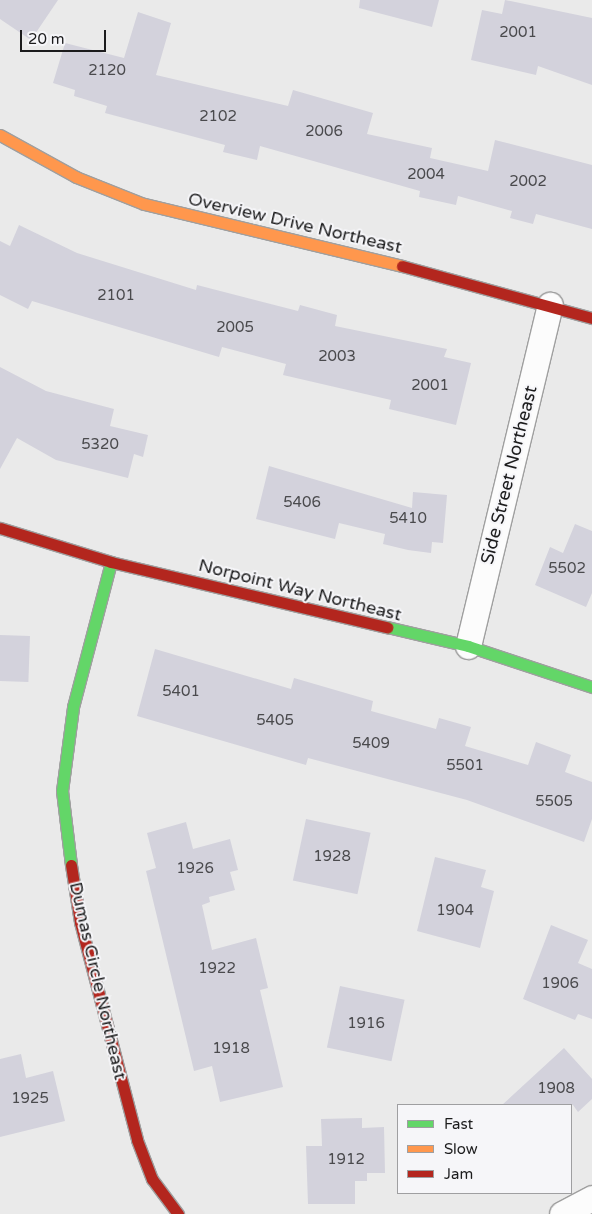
<!DOCTYPE html>
<style>
body{margin:0}
#map{position:relative;width:592px;height:1214px;overflow:hidden;background:#eaeaea;font-family:"Varela Round",sans-serif}
div>[style]{position:absolute}
.building>*{inset:0;background:#d3d2dc;transform-origin:0 0}
.roads{filter:drop-shadow(1px 0 #9f9f9f) drop-shadow(-1px 0 #9f9f9f) drop-shadow(0 1px #9f9f9f) drop-shadow(0 -1px #9f9f9f)}
.street>*{height:25px;margin:-12.5px;padding:0 12.5px;transform-origin:12.5px;border-radius:12.5px;background:#fcfcfc}
.fast>*{height:11px;margin:-5.5px;padding:0 5.5px;transform-origin:5.5px;border-radius:5.5px;background:#63d668}
.slow>*{height:11px;margin:-5.5px;padding:0 5.5px;transform-origin:5.5px;border-radius:5.5px;background:#ff974d}
.jam>*{height:11px;margin:-5.5px;padding:0 5.5px;transform-origin:5.5px;border-radius:5.5px;background:#b3261e}
span{translate:-50% -50%;white-space:nowrap;text-align:center;line-height:1.15;-webkit-text-stroke:4px #f6f6f9;paint-order:stroke}
.number-label{font-size:15px;color:#4a4a4d}
.number-label span{-webkit-text-stroke-width:0}
.street-label{font-size:18px;color:#1c1c1d}
.legend{position:absolute;left:397px;top:1104px;width:175px;height:90px;box-sizing:border-box;background:#f6f6f9;border:1px solid #9f9fa1;margin:0;padding:6px 9px;list-style:none;font-size:15px;color:#1c1c1d}
.legend li{display:flex;align-items:center;gap:10px;height:25px}
.legend b{width:25px;border:1px solid #9f9fa1}
.scale{position:absolute;left:20px;top:30px;width:86px;height:22px;box-sizing:border-box;border:2px solid #1c1c1d;border-top:0;padding-left:6px;font-size:15px;line-height:18px;white-space:nowrap;color:#1c1c1d;-webkit-text-stroke:4px #f6f6f9;paint-order:stroke}
</style>
<div id="map">
<div class="building">
<div style="clip-path:polygon(0 0,58px 0,31px 40px,0 19px)"></div>
<div style="clip-path:polygon(360px 0,439px 0,432px 27px,359px 8px)"></div>
<div style="clip-path:polygon(505px 0,592px 18px,592px 85px,538px 66px,536px 75px,471px 60px,482px 10px,502px 14px)"></div>
<div style="clip-path:polygon(138px 12px,171px 23px,156px 75px,288px 106px,293px 90px,373px 113px,367px 134px,432px 148px,430px 158px,488px 171px,495px 140px,592px 165px,592px 229px,536px 214px,533px 224px,510px 218px,512px 211px,458px 196px,456px 205px,419px 197px,420px 191px,260px 146px,257px 160px,223px 152px,225px 145px,105px 113px,107px 106px,74px 96px,75px 90px,53px 83px,65px 43px,124px 58px)"></div>
<div style="clip-path:polygon(19px 225px,77px 253px,196px 290px,197px 285px,298px 311px,300px 305px,337px 315px,335px 326px,447px 349px,444px 357px,471px 363px,456px 425px,389px 409px,391px 400px,283px 375px,286px 364px,222px 347px,219px 357px,32px 301px,28px 309px,0 295px,0 241px,10px 246px)"></div>
<div style="clip-path:polygon(0 367px,46px 391px,114px 409px,110px 426px,148px 435px,143px 457px,134px 454px,128px 478px,56px 460px,17px 438px,0 469px)"></div>
<div style="clip-path:polygon(269px 466px,412px 508px,413px 492px,447px 495px,443px 543px,432px 542px,431px 553px,408px 550px,383px 544px,385px 534px,339px 523px,335px 539px,256px 519px)"></div>
<div style="clip-path:polygon(575px 524px,592px 531px,592px 593px,586px 607px,535px 585px,550px 547px,563px 553px)"></div>
<div style="left:0;top:635px;width:30px;height:46px;rotate:2deg"></div>
<div style="clip-path:polygon(155px 649px,291px 689px,294px 678px,373px 701px,371px 711px,436px 729px,439px 718px,471px 727px,465px 746px,528px 765px,536px 742px,571px 755px,565px 772px,592px 782px,592px 819px,584px 842px,467px 800px,308px 758px,306px 765px,137px 716px)"></div>
<div style="left:306px;top:819px;width:66px;height:63px;rotate:12deg"></div>
<div style="clip-path:polygon(186px 822px,193px 849px,230px 839px,238px 870px,230px 872px,235px 890px,209px 897px,210px 902px,202px 905px,212px 950px,256px 938px,268px 988px,260px 990px,283px 1087px,220px 1102px,212px 1066px,194px 1071px,146px 871px,156px 868px,147px 833px)"></div>
<div style="clip-path:polygon(435px 857px,486px 870px,481px 887px,494px 891px,480px 948px,417px 931px)"></div>
<div style="clip-path:polygon(551px 925px,588px 940px,578px 963px,592px 969px,592px 1019px,578px 1014px,575px 1020px,523px 999px)"></div>
<div style="left:340px;top:986px;width:66px;height:63px;rotate:12deg"></div>
<div style="clip-path:polygon(564px 1048px,592px 1079px,592px 1099px,578px 1112px,573px 1105px,502px 1105px)"></div>
<div style="clip-path:polygon(21px 1054px,26px 1078px,53px 1071px,65px 1121px,0 1137px,0 1059px)"></div>
<div style="clip-path:polygon(362px 1118px,362px 1128px,384px 1127px,385px 1173px,367px 1173px,367px 1181px,355px 1181px,355px 1204px,308px 1204px,306px 1146px,322px 1146px,321px 1119px)"></div>
</div>
<div class="roads">
<div class="street">
<div style="left:468px;top:646px;width:351px;rotate:-76.5deg"></div>
<div style="left:562px;top:1214px;width:34px;rotate:-28deg"></div>
</div>
<div class="fast">
<div style="left:387px;top:627px;width:83px;rotate:13.2deg"></div>
<div style="left:468px;top:646px;width:131px;rotate:18.3deg"></div>
<div style="left:71px;top:865px;width:75px;rotate:-96.9deg"></div>
<div style="left:62px;top:791px;width:85px;rotate:-82.5deg"></div>
<div style="left:73px;top:707px;width:150px;rotate:-75.3deg"></div>
</div>
<div class="slow">
<div style="left:0;top:135px;width:87px;rotate:28.9deg"></div>
<div style="left:76px;top:177px;width:73px;rotate:21.7deg"></div>
<div style="left:144px;top:204px;width:265px;rotate:13.5deg"></div>
</div>
<div class="jam">
<div style="left:402px;top:266px;width:197px;rotate:15.3deg"></div>
<div style="left:0;top:528px;width:116px;rotate:17deg"></div>
<div style="left:111px;top:562px;width:284px;rotate:13.3deg"></div>
<div style="left:71px;top:865px;width:58px;rotate:81deg"></div>
<div style="left:80px;top:922px;width:225px;rotate:75.3deg"></div>
<div style="left:137px;top:1140px;width:42px;rotate:69deg"></div>
<div style="left:152px;top:1179px;width:44px;rotate:53.4deg"></div>
</div>
</div>
<div class="number-label">
<span style="left:518px;top:33px">2001</span>
<span style="left:107px;top:71px">2120</span>
<span style="left:218px;top:117px">2102</span>
<span style="left:324px;top:132px">2006</span>
<span style="left:426px;top:175px">2004</span>
<span style="left:528px;top:182px">2002</span>
<span style="left:116px;top:296px">2101</span>
<span style="left:235px;top:328px">2005</span>
<span style="left:337px;top:357px">2003</span>
<span style="left:430px;top:386px">2001</span>
<span style="left:100px;top:445px">5320</span>
<span style="left:302px;top:503px">5406</span>
<span style="left:408px;top:519px">5410</span>
<span style="left:567px;top:569px">5502</span>
<span style="left:181px;top:692px">5401</span>
<span style="left:275px;top:721px">5405</span>
<span style="left:371px;top:744px">5409</span>
<span style="left:465px;top:766px">5501</span>
<span style="left:554px;top:802px">5505</span>
<span style="left:332px;top:857px">1928</span>
<span style="left:195px;top:869px">1926</span>
<span style="left:455px;top:911px">1904</span>
<span style="left:217px;top:969px">1922</span>
<span style="left:560px;top:984px">1906</span>
<span style="left:366px;top:1024px">1916</span>
<span style="left:231px;top:1049px">1918</span>
<span style="left:556px;top:1089px">1908</span>
<span style="left:30px;top:1099px">1925</span>
<span style="left:346px;top:1160px">1912</span>
</div>
<div class="street-label">
<span style="left:295px;top:223px;rotate:13deg">Overview Drive Northeast</span>
<span style="left:509px;top:475px;rotate:-76deg">Side Street Northeast</span>
<span style="left:300px;top:590px;rotate:14deg">Norpoint Way Northeast</span>
<span style="left:98px;top:981px;rotate:77deg">Dumas Circle Northeast</span>
</div>
<ul class="legend">
<li><b style="height:6px;background:#63d668"></b>Fast</li>
<li><b style="height:6px;background:#ff974d"></b>Slow</li>
<li><b style="height:6px;background:#b3261e"></b>Jam</li>
</ul>
<div class="scale">20 m</div>
</div>
